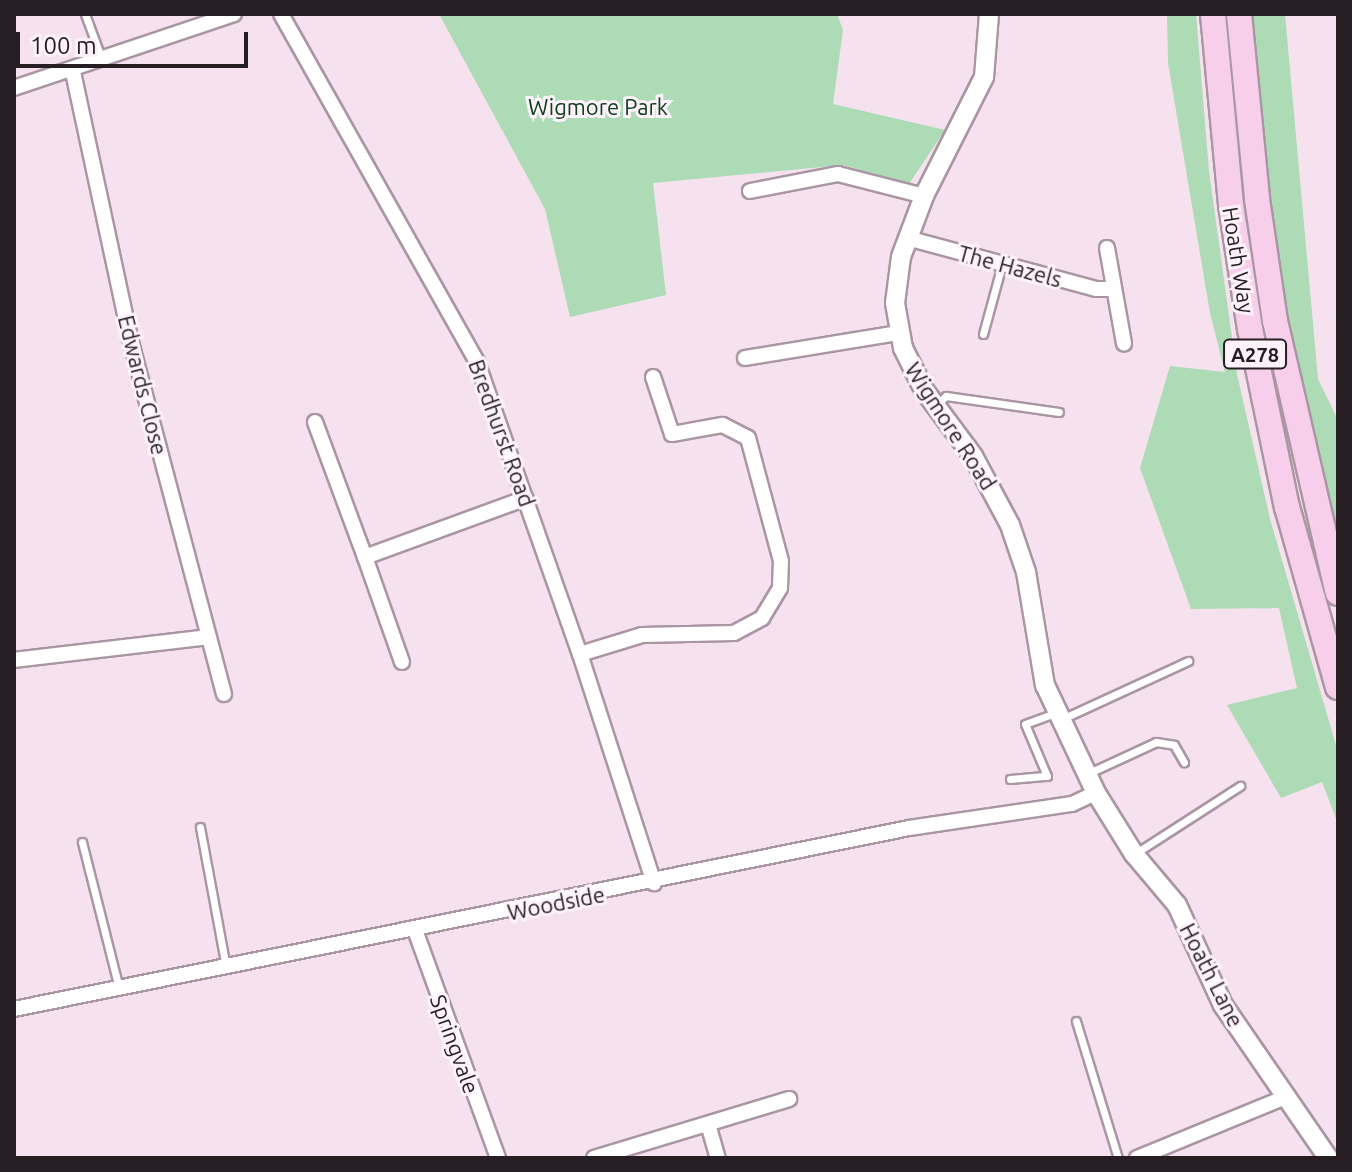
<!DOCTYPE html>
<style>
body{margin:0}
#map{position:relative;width:1352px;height:1172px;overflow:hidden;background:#f6e2ef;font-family:Ubuntu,sans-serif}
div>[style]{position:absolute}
.green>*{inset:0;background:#acdbb5}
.roads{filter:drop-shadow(2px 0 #aa96a3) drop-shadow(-2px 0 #aa96a3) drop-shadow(0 2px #aa96a3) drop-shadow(0 -2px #aa96a3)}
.service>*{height:7px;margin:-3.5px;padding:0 3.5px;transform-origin:3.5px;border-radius:3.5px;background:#fff}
.minor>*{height:14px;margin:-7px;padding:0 7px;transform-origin:7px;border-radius:7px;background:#fff}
.tertiary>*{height:18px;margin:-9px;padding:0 9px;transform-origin:9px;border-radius:9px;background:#fff}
.primary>*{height:24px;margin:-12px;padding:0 12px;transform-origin:12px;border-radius:12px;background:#f8cfeb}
span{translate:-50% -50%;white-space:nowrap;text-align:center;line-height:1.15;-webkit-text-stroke:6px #fef2fa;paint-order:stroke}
.shield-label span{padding:2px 6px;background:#fef2fa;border:2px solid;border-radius:6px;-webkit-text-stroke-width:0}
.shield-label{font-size:20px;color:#261e23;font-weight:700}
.park-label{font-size:22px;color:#0d401f}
.street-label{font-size:22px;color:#261e23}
.frame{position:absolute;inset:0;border:16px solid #261e23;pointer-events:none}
.scale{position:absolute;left:16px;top:32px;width:232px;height:36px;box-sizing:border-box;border:4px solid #261e23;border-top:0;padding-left:10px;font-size:24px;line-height:28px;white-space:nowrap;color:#261e23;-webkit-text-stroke:6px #fef2fa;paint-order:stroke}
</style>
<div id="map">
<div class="green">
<div style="clip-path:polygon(439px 14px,837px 14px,843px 30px,833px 104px,945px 130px,909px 184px,843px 165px,653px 183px,666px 295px,570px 317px,545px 209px)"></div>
<div style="clip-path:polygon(1167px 14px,1196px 14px,1209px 171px,1237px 374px,1270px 519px,1338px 752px,1338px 824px,1322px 782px,1281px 798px,1227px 705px,1297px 688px,1279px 608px,1191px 609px,1140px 468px,1170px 366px,1225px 372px,1210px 313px,1168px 63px)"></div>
<div style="clip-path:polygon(1252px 14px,1285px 14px,1318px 379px,1338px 420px,1338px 547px,1276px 284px)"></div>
</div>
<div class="roads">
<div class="service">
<div style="left:85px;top:14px;width:49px;rotate:69.7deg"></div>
<div style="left:983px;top:334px;width:73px;rotate:-74.8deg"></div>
<div style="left:937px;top:404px;width:12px;rotate:-42deg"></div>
<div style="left:946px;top:396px;width:114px;rotate:8.1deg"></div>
<div style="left:1062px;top:719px;width:139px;rotate:-24.7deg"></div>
<div style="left:1089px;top:773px;width:74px;rotate:-24.8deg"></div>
<div style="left:1156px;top:742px;width:18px;rotate:9deg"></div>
<div style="left:1174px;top:745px;width:20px;rotate:60deg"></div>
<div style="left:1010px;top:779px;width:37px;rotate:-5deg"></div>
<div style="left:1047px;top:776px;width:56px;rotate:-112.9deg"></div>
<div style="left:1025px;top:724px;width:32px;rotate:-20deg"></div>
<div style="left:200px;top:827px;width:142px;rotate:79.5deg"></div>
<div style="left:82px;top:842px;width:151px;rotate:75.8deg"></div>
<div style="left:1136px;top:853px;width:124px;rotate:-32.8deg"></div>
<div style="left:1076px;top:1021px;width:143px;rotate:73deg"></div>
</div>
<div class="minor">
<div style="left:281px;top:14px;width:399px;rotate:60.6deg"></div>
<div style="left:477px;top:362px;width:310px;rotate:70.6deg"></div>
<div style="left:580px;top:654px;width:241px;rotate:72.1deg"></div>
<div style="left:73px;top:72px;width:276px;rotate:77.9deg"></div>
<div style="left:131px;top:342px;width:364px;rotate:75.2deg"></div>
<div style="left:14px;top:88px;width:232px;rotate:-18.6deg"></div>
<div style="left:750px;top:191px;width:90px;rotate:-10.9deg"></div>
<div style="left:838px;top:174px;width:89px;rotate:14.3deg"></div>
<div style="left:907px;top:238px;width:196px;rotate:15.1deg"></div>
<div style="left:1096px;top:289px;width:18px"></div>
<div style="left:1107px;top:248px;width:97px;rotate:79.9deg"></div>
<div style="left:745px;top:358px;width:155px;rotate:-9.3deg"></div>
<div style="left:315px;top:422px;width:144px;rotate:69.7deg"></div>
<div style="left:580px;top:654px;width:65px;rotate:-17deg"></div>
<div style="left:642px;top:635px;width:92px;rotate:-1.2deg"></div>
<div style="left:734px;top:633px;width:32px;rotate:-28deg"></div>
<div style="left:762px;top:618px;width:35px;rotate:-59deg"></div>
<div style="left:780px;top:588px;width:27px;rotate:-88deg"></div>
<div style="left:781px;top:561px;width:127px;rotate:-105deg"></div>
<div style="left:748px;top:438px;width:29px;rotate:-153deg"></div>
<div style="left:722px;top:425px;width:51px;rotate:169.8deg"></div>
<div style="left:672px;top:434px;width:60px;rotate:-108.4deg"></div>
<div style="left:14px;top:660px;width:196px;rotate:-6.7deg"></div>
<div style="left:402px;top:662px;width:111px;rotate:-109.4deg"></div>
<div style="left:365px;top:557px;width:171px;rotate:-20.1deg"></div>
<div style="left:415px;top:930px;width:243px;rotate:70deg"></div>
<div style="left:14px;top:1009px;width:913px;rotate:-11.43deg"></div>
<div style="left:909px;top:828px;width:165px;rotate:-8.4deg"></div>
<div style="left:1072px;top:804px;width:26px;rotate:-25deg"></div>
<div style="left:708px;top:1124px;width:35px;rotate:74deg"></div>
<div style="left:594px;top:1158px;width:204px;rotate:-16.8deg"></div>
<div style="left:1137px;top:1158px;width:158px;rotate:-22.3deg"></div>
</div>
<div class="tertiary">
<div style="left:989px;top:14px;width:63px;rotate:94.5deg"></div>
<div style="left:984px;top:77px;width:133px;rotate:116.8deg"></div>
<div style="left:924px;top:196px;width:65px;rotate:110.7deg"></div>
<div style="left:901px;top:257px;width:46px;rotate:97.4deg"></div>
<div style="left:895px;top:303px;width:46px;rotate:79.9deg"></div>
<div style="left:903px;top:348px;width:47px;rotate:63.4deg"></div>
<div style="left:924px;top:390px;width:82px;rotate:53.4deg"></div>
<div style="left:973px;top:456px;width:78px;rotate:61.8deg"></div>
<div style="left:1010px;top:525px;width:50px;rotate:71.2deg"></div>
<div style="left:1026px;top:572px;width:115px;rotate:80.5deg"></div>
<div style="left:1045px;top:685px;width:119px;rotate:64.7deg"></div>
<div style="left:1096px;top:793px;width:72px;rotate:58.1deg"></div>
<div style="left:1134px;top:854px;width:67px;rotate:49.9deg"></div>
<div style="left:1177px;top:905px;width:110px;rotate:65.3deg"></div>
<div style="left:1223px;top:1005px;width:186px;rotate:55.5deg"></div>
</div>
<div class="primary">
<div style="left:1213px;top:14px;width:192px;rotate:84.6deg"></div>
<div style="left:1231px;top:205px;width:125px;rotate:81.3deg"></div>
<div style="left:1250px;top:329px;width:182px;rotate:78.3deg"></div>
<div style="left:1287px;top:507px;width:187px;rotate:74.2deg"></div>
<div style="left:1239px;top:14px;width:186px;rotate:84.4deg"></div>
<div style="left:1257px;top:199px;width:123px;rotate:81.6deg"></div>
<div style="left:1275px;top:321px;width:279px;rotate:77deg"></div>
</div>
</div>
<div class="shield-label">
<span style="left:1255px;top:354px">A278</span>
</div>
<div class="park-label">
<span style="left:598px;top:107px">Wigmore Park</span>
</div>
<div class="street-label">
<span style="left:1239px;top:260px;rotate:81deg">Hoath Way</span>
<span style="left:1010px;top:266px;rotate:15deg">The Hazels</span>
<span style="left:143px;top:385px;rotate:76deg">Edwards Close</span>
<span style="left:951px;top:426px;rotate:57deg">Wigmore Road</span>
<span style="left:502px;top:433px;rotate:70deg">Bredhurst Road</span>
<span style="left:556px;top:903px;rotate:-11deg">Woodside</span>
<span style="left:1212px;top:975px;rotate:63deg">Hoath Lane</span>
<span style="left:455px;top:1044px;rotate:70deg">Springvale</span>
</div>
<div class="frame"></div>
<div class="scale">100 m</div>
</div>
